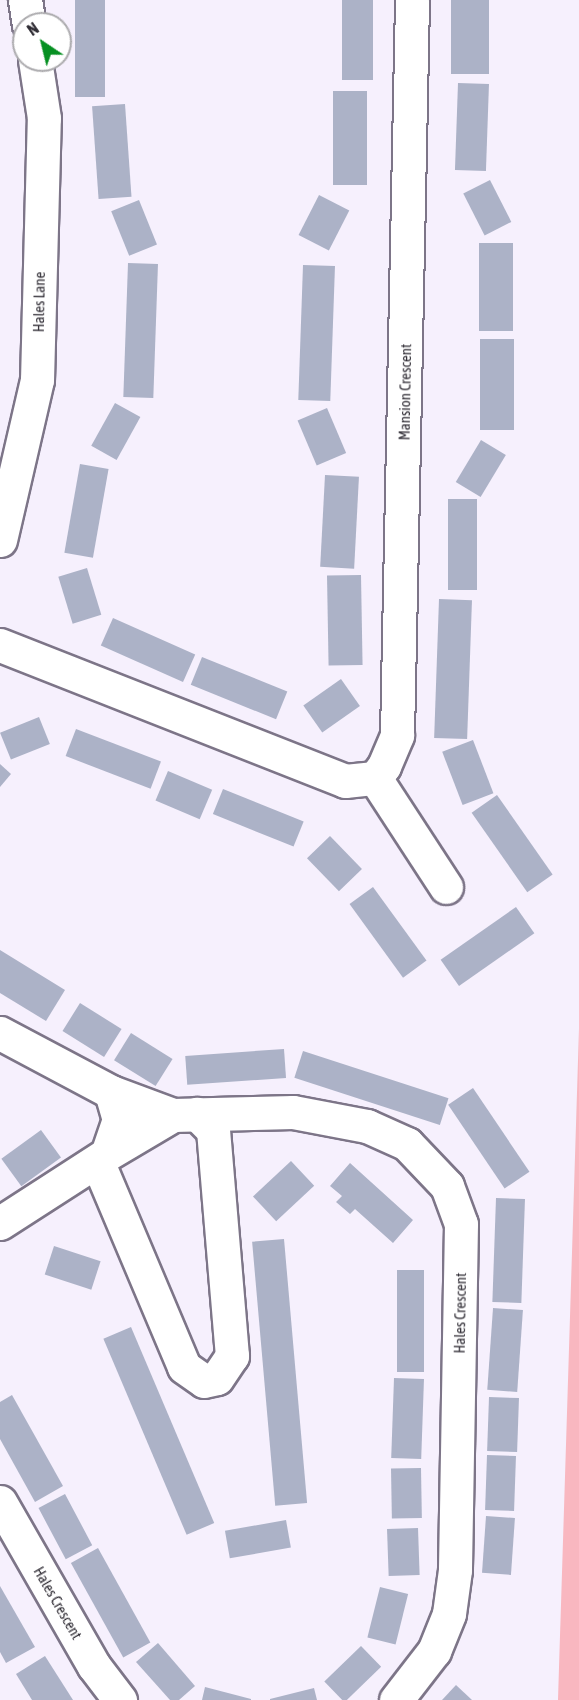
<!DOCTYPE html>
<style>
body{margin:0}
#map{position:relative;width:579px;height:1700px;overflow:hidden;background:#f6f0fd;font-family:"Asap Condensed",sans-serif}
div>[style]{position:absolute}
.green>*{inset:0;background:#f9b7c0}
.building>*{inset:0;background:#acb2c7;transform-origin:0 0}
.roads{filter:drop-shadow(2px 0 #7d7588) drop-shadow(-2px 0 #7d7588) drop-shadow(0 2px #7d7588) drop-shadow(0 -2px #7d7588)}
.minor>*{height:33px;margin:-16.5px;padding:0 16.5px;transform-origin:16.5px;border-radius:16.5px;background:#fff}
span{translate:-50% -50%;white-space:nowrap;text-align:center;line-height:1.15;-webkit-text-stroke:4.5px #fff;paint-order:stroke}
.street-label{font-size:15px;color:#2f2c34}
.north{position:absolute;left:12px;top:12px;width:60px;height:60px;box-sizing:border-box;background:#fff;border:2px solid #acabae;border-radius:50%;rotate:325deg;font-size:16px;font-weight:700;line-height:24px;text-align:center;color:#2f2c34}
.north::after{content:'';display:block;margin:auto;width:21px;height:27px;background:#069022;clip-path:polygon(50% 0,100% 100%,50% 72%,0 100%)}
</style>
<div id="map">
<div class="green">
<div style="clip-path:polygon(579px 1029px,579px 1700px,558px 1700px)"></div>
</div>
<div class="building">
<div style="left:75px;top:0;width:30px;height:97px"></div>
<div style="left:342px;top:0;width:31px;height:80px"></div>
<div style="left:451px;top:0;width:38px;height:74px"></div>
<div style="left:458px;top:83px;width:31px;height:87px;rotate:2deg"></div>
<div style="left:333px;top:91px;width:34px;height:94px"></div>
<div style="left:125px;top:104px;width:93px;height:33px;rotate:86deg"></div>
<div style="left:490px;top:180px;width:47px;height:30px;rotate:63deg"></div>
<div style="left:319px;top:195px;width:34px;height:45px;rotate:27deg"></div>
<div style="left:139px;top:200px;width:48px;height:30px;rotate:68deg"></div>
<div style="left:479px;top:243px;width:34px;height:88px"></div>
<div style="left:128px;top:263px;width:30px;height:134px;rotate:2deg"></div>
<div style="left:303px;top:265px;width:32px;height:135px;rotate:2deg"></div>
<div style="left:480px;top:339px;width:34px;height:91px"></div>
<div style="left:115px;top:403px;width:29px;height:49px;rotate:29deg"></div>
<div style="left:327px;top:408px;width:49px;height:32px;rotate:67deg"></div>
<div style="left:481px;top:440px;width:29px;height:49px;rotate:31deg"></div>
<div style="left:80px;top:464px;width:29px;height:90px;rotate:10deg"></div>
<div style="left:325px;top:475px;width:34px;height:92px;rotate:3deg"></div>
<div style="left:448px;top:499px;width:29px;height:91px"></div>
<div style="left:87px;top:568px;width:49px;height:30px;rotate:73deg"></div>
<div style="left:361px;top:575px;width:90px;height:34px;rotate:89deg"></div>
<div style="left:439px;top:599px;width:33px;height:139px;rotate:2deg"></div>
<div style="left:113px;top:618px;width:90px;height:30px;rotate:24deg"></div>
<div style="left:202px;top:657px;width:92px;height:30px;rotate:22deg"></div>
<div style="left:341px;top:679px;width:33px;height:46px;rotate:55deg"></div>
<div style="left:39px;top:717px;width:29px;height:42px;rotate:68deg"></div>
<div style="left:76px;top:729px;width:91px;height:29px;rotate:21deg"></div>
<div style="left:473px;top:740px;width:57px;height:33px;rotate:69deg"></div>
<div style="clip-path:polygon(0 764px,11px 774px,0 787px)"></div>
<div style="left:168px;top:771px;width:48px;height:32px;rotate:23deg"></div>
<div style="left:223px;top:789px;width:87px;height:27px;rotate:22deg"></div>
<div style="left:497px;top:795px;width:97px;height:31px;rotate:55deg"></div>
<div style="left:330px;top:836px;width:46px;height:32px;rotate:46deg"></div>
<div style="left:373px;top:887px;width:91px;height:29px;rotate:54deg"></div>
<div style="left:516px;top:907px;width:32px;height:92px;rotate:55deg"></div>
<div style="clip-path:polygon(0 950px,65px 990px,46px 1021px,0 993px)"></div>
<div style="left:80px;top:1003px;width:49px;height:33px;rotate:32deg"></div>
<div style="left:131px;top:1033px;width:49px;height:32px;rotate:32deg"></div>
<div style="left:284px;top:1049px;width:29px;height:99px;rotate:86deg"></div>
<div style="left:303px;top:1051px;width:153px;height:28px;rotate:18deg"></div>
<div style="left:473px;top:1088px;width:101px;height:30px;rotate:56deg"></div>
<div style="left:41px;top:1130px;width:34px;height:49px;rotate:54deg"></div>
<div style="left:291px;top:1161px;width:34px;height:52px;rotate:47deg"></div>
<div style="clip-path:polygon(350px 1163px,413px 1220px,393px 1243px,355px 1209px,350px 1214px,336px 1202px,342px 1196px,330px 1186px)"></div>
<div style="left:496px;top:1198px;width:29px;height:104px;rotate:2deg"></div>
<div style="left:284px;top:1239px;width:265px;height:32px;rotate:85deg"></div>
<div style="left:54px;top:1246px;width:49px;height:30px;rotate:18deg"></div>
<div style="left:397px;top:1270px;width:27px;height:102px"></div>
<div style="left:493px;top:1308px;width:30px;height:82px;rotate:4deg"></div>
<div style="left:131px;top:1327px;width:213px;height:30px;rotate:67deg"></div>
<div style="left:394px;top:1378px;width:30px;height:80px;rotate:2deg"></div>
<div style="clip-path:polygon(12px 1395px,63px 1486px,35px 1502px,0 1439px,0 1402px)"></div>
<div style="left:489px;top:1397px;width:30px;height:54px;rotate:2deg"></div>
<div style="left:487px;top:1455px;width:29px;height:55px;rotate:2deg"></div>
<div style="left:421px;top:1468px;width:50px;height:30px;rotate:89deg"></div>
<div style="left:65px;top:1494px;width:58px;height:30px;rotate:62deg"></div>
<div style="left:486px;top:1516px;width:29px;height:57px;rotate:4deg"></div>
<div style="left:286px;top:1520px;width:28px;height:62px;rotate:80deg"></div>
<div style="left:418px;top:1528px;width:47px;height:31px;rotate:88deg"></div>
<div style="left:98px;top:1548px;width:108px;height:31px;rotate:61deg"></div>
<div style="clip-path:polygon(0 1586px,35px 1647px,6px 1663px,0 1652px)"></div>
<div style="left:380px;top:1587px;width:29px;height:52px;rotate:14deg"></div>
<div style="clip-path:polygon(158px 1643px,195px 1686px,179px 1700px,170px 1700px,136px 1662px)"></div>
<div style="left:361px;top:1646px;width:29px;height:51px;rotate:46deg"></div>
<div style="clip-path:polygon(45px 1656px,73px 1700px,32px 1700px,16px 1674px)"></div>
<div style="clip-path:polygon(456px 1685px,472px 1700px,442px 1700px)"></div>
<div style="clip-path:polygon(205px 1687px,251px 1699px,251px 1700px,202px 1700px)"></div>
<div style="clip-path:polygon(314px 1688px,317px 1700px,270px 1700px,270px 1699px)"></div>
</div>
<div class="roads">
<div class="minor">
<div style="left:25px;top:0;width:24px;rotate:81deg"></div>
<div style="left:0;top:540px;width:164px;rotate:-77deg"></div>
<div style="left:37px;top:380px;width:262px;rotate:-88.5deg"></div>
<div style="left:44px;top:118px;width:59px;rotate:-98.8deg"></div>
<div style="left:0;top:645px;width:371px;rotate:21.5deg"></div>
<div style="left:345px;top:781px;width:30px;rotate:-6deg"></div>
<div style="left:375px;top:778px;width:15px;rotate:-53deg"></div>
<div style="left:384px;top:766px;width:34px;rotate:-67deg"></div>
<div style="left:397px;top:735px;width:735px;rotate:-88.83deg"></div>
<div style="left:375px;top:778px;width:130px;rotate:56.9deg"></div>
<div style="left:0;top:1033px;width:126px;rotate:28deg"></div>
<div style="left:111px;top:1092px;width:66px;rotate:20.4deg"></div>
<div style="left:173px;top:1115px;width:120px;rotate:-1.4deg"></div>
<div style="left:293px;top:1112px;width:75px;rotate:10.7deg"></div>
<div style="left:367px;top:1126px;width:44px;rotate:24.2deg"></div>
<div style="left:407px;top:1144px;width:58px;rotate:46.4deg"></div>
<div style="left:447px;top:1186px;width:40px;rotate:69.8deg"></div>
<div style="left:461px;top:1224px;width:346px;rotate:91deg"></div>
<div style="left:455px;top:1570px;width:44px;rotate:97.8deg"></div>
<div style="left:449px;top:1614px;width:40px;rotate:112deg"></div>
<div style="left:434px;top:1651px;width:62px;rotate:127.8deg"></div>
<div style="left:107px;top:1154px;width:77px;rotate:-30.6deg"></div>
<div style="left:98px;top:1163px;width:221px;rotate:67.1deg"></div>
<div style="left:184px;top:1367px;width:24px;rotate:35deg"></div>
<div style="left:204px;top:1381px;width:13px;rotate:-13deg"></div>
<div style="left:217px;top:1378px;width:27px;rotate:-56deg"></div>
<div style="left:232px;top:1356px;width:227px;rotate:-94.8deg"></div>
<div style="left:213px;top:1130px;width:23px;rotate:-135deg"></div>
<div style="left:0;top:1223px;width:127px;rotate:-32.8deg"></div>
<div style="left:107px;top:1154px;width:36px;rotate:-71deg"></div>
<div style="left:119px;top:1120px;width:29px;rotate:-106deg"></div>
<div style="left:0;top:1502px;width:189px;rotate:60.2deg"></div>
<div style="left:94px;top:1666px;width:43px;rotate:52.6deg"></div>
</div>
</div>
<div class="street-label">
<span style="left:39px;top:302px;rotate:-89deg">Hales Lane</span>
<span style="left:405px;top:392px;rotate:-89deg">Mansion Crescent</span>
<span style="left:460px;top:1313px;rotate:-89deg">Hales Crescent</span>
<span style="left:58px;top:1603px;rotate:60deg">Hales Crescent</span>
</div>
<div class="north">N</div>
</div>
